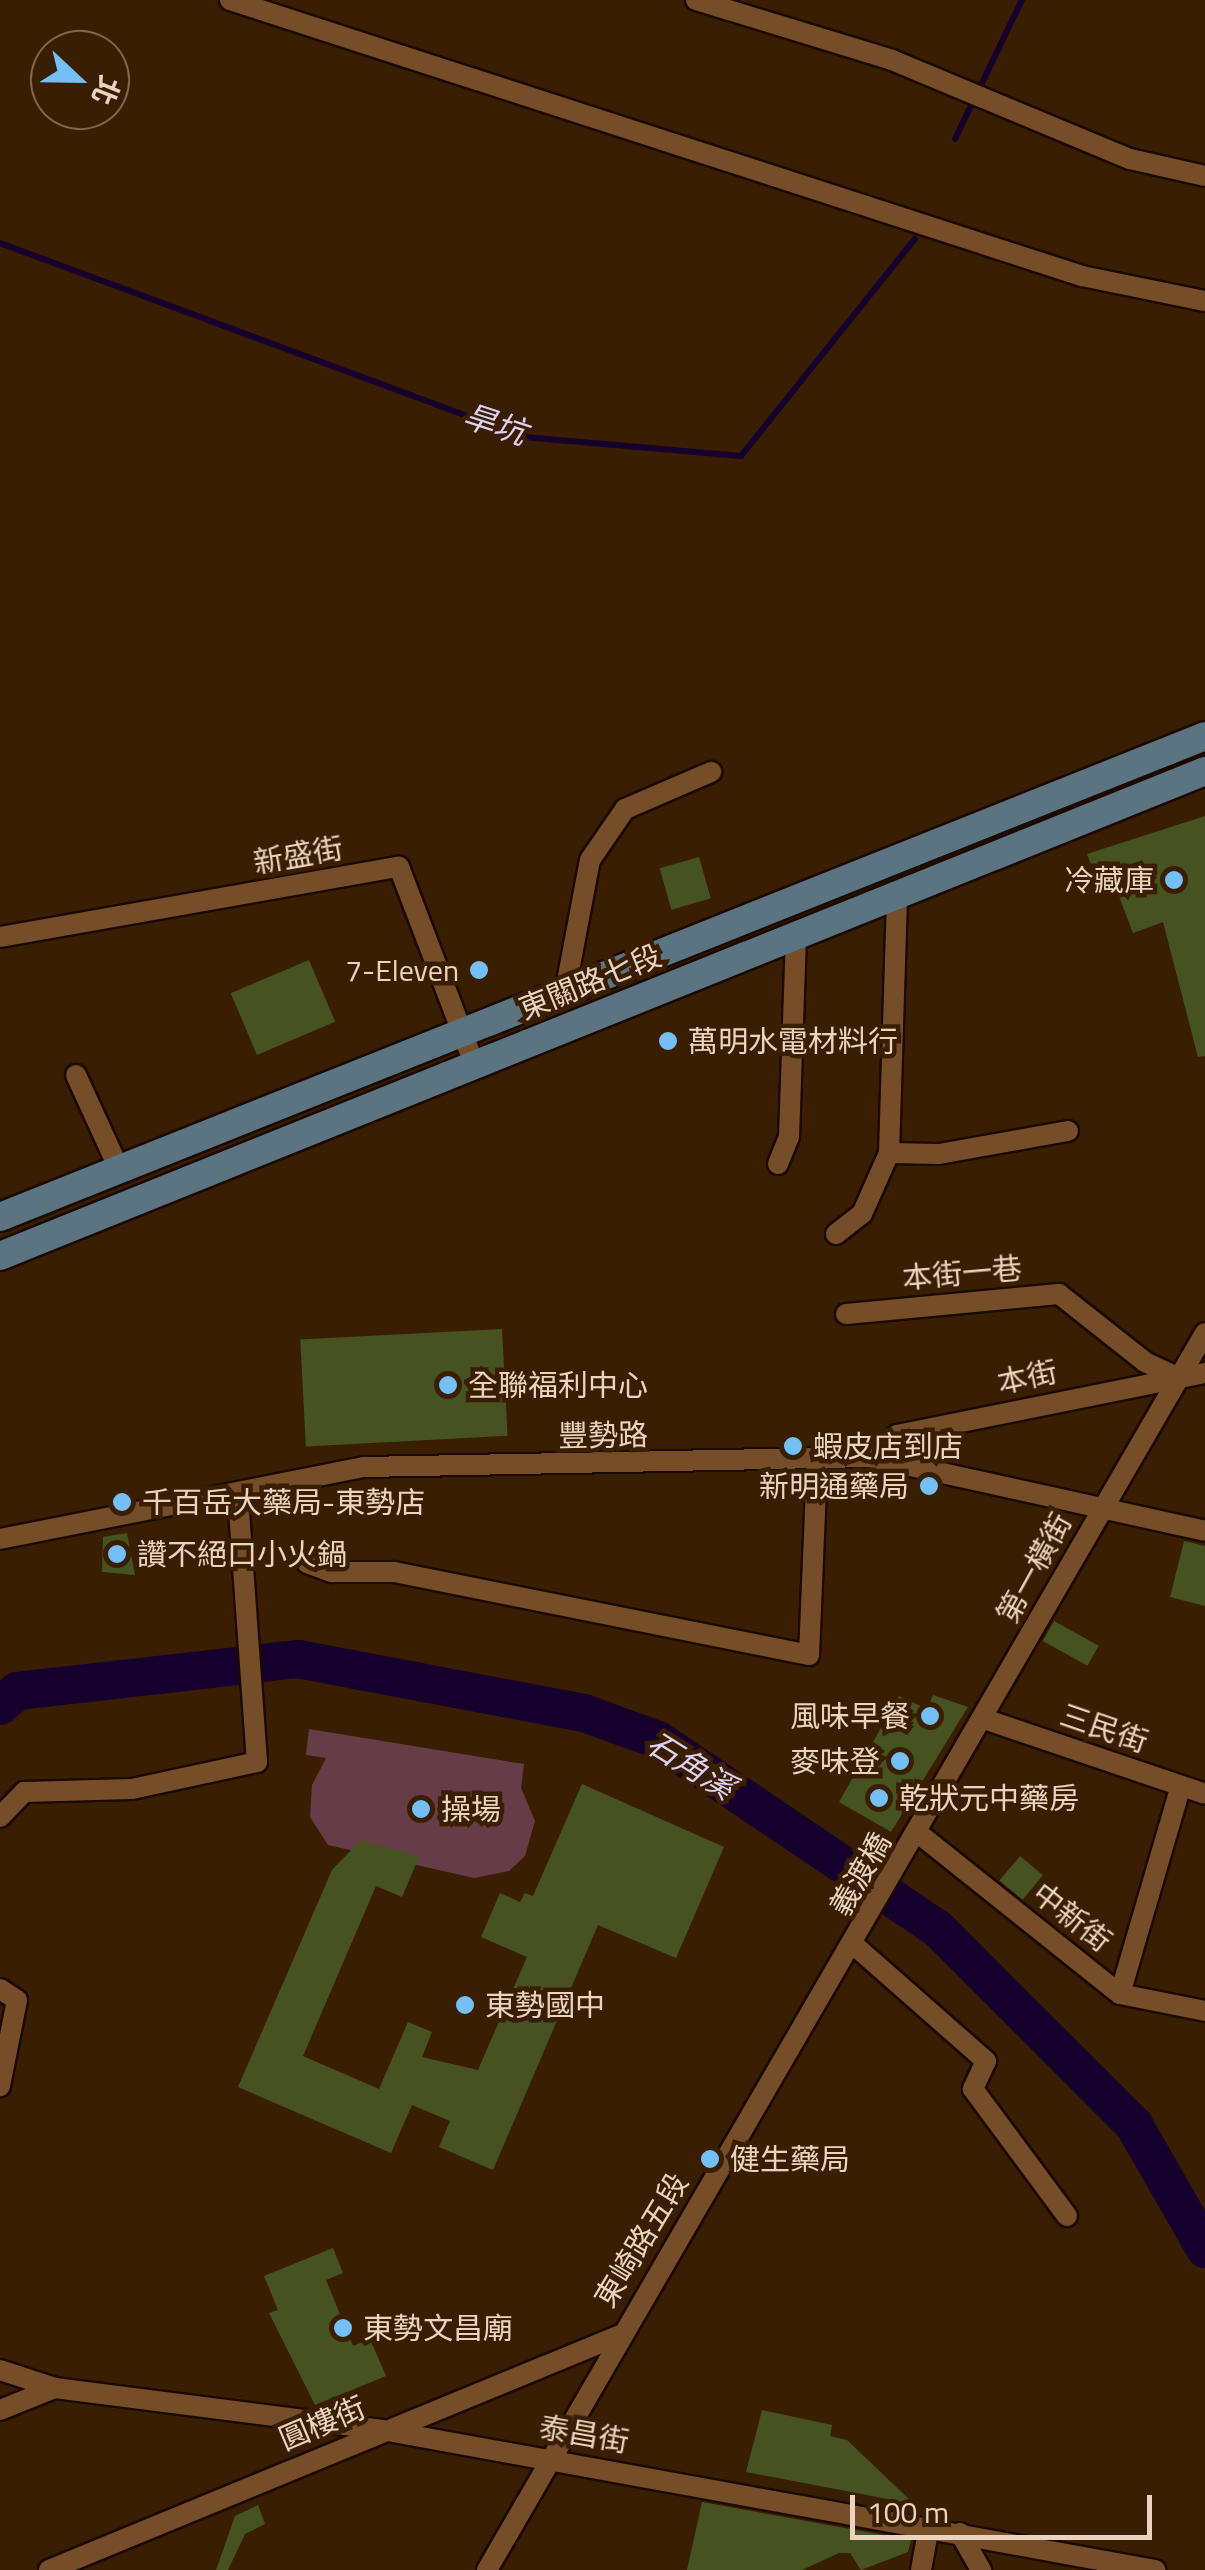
<!DOCTYPE html>
<meta charset="utf-8">
<style>
body{margin:0}
#map{position:relative;width:1205px;height:2570px;overflow:hidden;background:#3a1e02;font-family:"Titillium Web","Noto Sans TC",sans-serif}
div>[style]{position:absolute}
.green>*{inset:0;background:#663c48}
.stream>*{height:6px;margin:-3px;padding:0 3px;transform-origin:3px;border-radius:3px;background:#16002d}
.river>*{height:38px;margin:-19px;padding:0 19px;transform-origin:19px;border-radius:19px;background:#16002d}
.building>*{inset:0;background:#475221;transform-origin:0 0}
.roads{filter:drop-shadow(2px 0 #1c0900) drop-shadow(-2px 0 #1c0900) drop-shadow(0 2px #1c0900) drop-shadow(0 -2px #1c0900)}
.minor>*{height:20px;margin:-10px;padding:0 10px;transform-origin:10px;border-radius:10px;background:#754d29}
.major>*{height:28px;margin:-14px;padding:0 14px;transform-origin:14px;border-radius:14px;background:#5b7481}
.dots>*{width:28px;height:28px;translate:-50% -50%;box-sizing:border-box;border:5px solid #3a1e02;border-radius:50%}
span{translate:-50% -50%;white-space:nowrap;text-align:center;line-height:1.15;-webkit-text-stroke:9px #3a1e02;paint-order:stroke}
.street-label{font-size:30px;color:#ebd3c0}
.poi-label{font-size:30px;color:#ebd3c0}
.right{translate:-100% -50%;text-align:right}
.left{translate:0 -50%;text-align:left}
.water-label{font-size:32px;color:#ddd2f4;font-style:italic}
.north{position:absolute;left:30px;top:30px;width:100px;height:100px;box-sizing:border-box;background:#3a1e02;border:2px solid #81664e;border-radius:50%;rotate:112deg;font-size:28px;font-weight:700;line-height:40px;text-align:center;color:#ebd3c0}
.north::after{content:'';display:block;margin:auto;width:35px;height:45px;background:#74c0f6;clip-path:polygon(50% 0,100% 100%,50% 72%,0 100%)}
.scale{position:absolute;left:850px;top:2495px;width:302px;height:45px;box-sizing:border-box;border:5px solid #ebd3c0;border-top:0;padding-left:12px;font-size:30px;line-height:35px;white-space:nowrap;color:#ebd3c0;-webkit-text-stroke:8px #3a1e02;paint-order:stroke}
</style>
<div id="map">
<div class="green">
<div style="clip-path:polygon(309px 1729px,524px 1764px,521px 1788px,535px 1821px,525px 1856px,509px 1871px,474px 1878px,328px 1845px,310px 1817px,312px 1785px,326px 1758px,306px 1755px)"></div>
</div>
<div class="stream">
<div style="left:955px;top:139px;width:154px;rotate:-64.3deg"></div>
<div style="left:0;top:243px;width:559px;rotate:20.32deg"></div>
<div style="left:524px;top:437px;width:218px;rotate:5deg"></div>
<div style="left:741px;top:456px;width:278px;rotate:-51.3deg"></div>
</div>
<div class="river">
<div style="left:0;top:1706px;width:23px;rotate:-41deg"></div>
<div style="left:17px;top:1691px;width:283px;rotate:-6.5deg"></div>
<div style="left:298px;top:1659px;width:291px;rotate:10.7deg"></div>
<div style="left:584px;top:1713px;width:79px;rotate:20deg"></div>
<div style="left:658px;top:1740px;width:336px;rotate:34deg"></div>
<div style="left:937px;top:1928px;width:279px;rotate:45deg"></div>
<div style="left:1134px;top:2125px;width:143px;rotate:60.2deg"></div>
</div>
<div class="building">
<div style="clip-path:polygon(1205px 816px,1205px 1056px,1198px 1057px,1163px 922px,1133px 933px,1115px 886px,1101px 891px,1087px 854px)"></div>
<div style="left:699px;top:857px;width:43px;height:41px;rotate:74deg"></div>
<div style="left:309px;top:960px;width:67px;height:85px;rotate:67deg"></div>
<div style="left:502px;top:1329px;width:107px;height:202px;rotate:87deg"></div>
<div style="clip-path:polygon(127px 1533px,135px 1575px,102px 1572px,103px 1537px)"></div>
<div style="clip-path:polygon(1184px 1541px,1205px 1546px,1205px 1606px,1170px 1597px)"></div>
<div style="left:1054px;top:1621px;width:51px;height:23px;rotate:29deg"></div>
<div style="clip-path:polygon(933px 1695px,968px 1707px,891px 1832px,839px 1802px,899px 1696px,927px 1709px)"></div>
<div style="clip-path:polygon(582px 1784px,724px 1847px,676px 1958px,598px 1925px,493px 2170px,439px 2147px,450px 2121px,412px 2105px,391px 2153px,238px 2087px,332px 1870px,361px 1840px,419px 1857px,402px 1897px,376px 1886px,303px 2056px,379px 2089px,408px 2022px,432px 2032px,422px 2057px,478px 2070px,527px 1957px,481px 1937px,500px 1893px,520px 1902px,525px 1893px,533px 1896px)"></div>
<div style="left:1020px;top:1856px;width:30px;height:32px;rotate:40deg"></div>
<div style="clip-path:polygon(333px 2248px,343px 2273px,326px 2280px,353px 2346px,370px 2339px,386px 2376px,315px 2405px,269px 2313px,278px 2310px,264px 2276px)"></div>
<div style="clip-path:polygon(762px 2410px,832px 2425px,830px 2436px,847px 2440px,914px 2504px,746px 2472px)"></div>
<div style="clip-path:polygon(702px 2502px,911px 2540px,908px 2552px,861px 2570px,850px 2553px,839px 2553px,802px 2570px,687px 2570px)"></div>
<div style="clip-path:polygon(258px 2505px,265px 2524px,245px 2534px,228px 2570px,216px 2570px,235px 2516px)"></div>
</div>
<div class="roads">
<div class="minor">
<div style="left:230px;top:0;width:896px;rotate:17.95deg"></div>
<div style="left:1082px;top:276px;width:126px;rotate:11.5deg"></div>
<div style="left:696px;top:0;width:205px;rotate:17deg"></div>
<div style="left:892px;top:60px;width:258px;rotate:22.6deg"></div>
<div style="left:1130px;top:159px;width:77px;rotate:12.8deg"></div>
<div style="left:0;top:937px;width:405px;rotate:-10deg"></div>
<div style="left:399px;top:867px;width:210px;rotate:69.1deg"></div>
<div style="left:565px;top:992px;width:134px;rotate:-79.3deg"></div>
<div style="left:590px;top:860px;width:62px;rotate:-55.5deg"></div>
<div style="left:625px;top:809px;width:94px;rotate:-23.3deg"></div>
<div style="left:76px;top:1075px;width:103px;rotate:65.4deg"></div>
<div style="left:889px;top:1153px;width:50px;rotate:1.1deg"></div>
<div style="left:939px;top:1154px;width:131px;rotate:-10.1deg"></div>
<div style="left:778px;top:1164px;width:29px;rotate:-68deg"></div>
<div style="left:789px;top:1137px;width:202px;rotate:-88deg"></div>
<div style="left:836px;top:1234px;width:33px;rotate:-38deg"></div>
<div style="left:862px;top:1214px;width:67px;rotate:-66.1deg"></div>
<div style="left:889px;top:1153px;width:259px;rotate:-88.2deg"></div>
<div style="left:846px;top:1314px;width:214px;rotate:-5.4deg"></div>
<div style="left:1059px;top:1294px;width:110px;rotate:38.3deg"></div>
<div style="left:1145px;top:1362px;width:35px;rotate:25deg"></div>
<div style="left:869px;top:1457px;width:36px;rotate:-38deg"></div>
<div style="left:897px;top:1435px;width:314px;rotate:-11.4deg"></div>
<div style="left:0;top:1539px;width:371px;rotate:-11.2deg"></div>
<div style="left:364px;top:1467px;width:505px;rotate:-1.13deg"></div>
<div style="left:869px;top:1457px;width:344px;rotate:12.4deg"></div>
<div style="left:307px;top:1563px;width:27px;rotate:20deg"></div>
<div style="left:332px;top:1572px;width:62px"></div>
<div style="left:394px;top:1572px;width:423px;rotate:11.3deg"></div>
<div style="left:809px;top:1655px;width:192px;rotate:-87.6deg"></div>
<div style="left:984px;top:1719px;width:233px;rotate:18.7deg"></div>
<div style="left:0;top:1817px;width:35px;rotate:-46deg"></div>
<div style="left:24px;top:1792px;width:108px;rotate:-1.6deg"></div>
<div style="left:132px;top:1789px;width:128px;rotate:-12.2deg"></div>
<div style="left:257px;top:1762px;width:269px;rotate:-94.1deg"></div>
<div style="left:918px;top:1833px;width:258px;rotate:38.6deg"></div>
<div style="left:1120px;top:1994px;width:87px;rotate:11.3deg"></div>
<div style="left:854px;top:1945px;width:176px;rotate:41.3deg"></div>
<div style="left:986px;top:2061px;width:31px;rotate:115deg"></div>
<div style="left:973px;top:2089px;width:158px;rotate:53.5deg"></div>
<div style="left:0;top:1989px;width:20px;rotate:33deg"></div>
<div style="left:17px;top:2000px;width:88px;rotate:101.2deg"></div>
<div style="left:1120px;top:1994px;width:217px;rotate:-73.7deg"></div>
<div style="left:0;top:2370px;width:58px;rotate:18.1deg"></div>
<div style="left:55px;top:2388px;width:330px;rotate:7.3deg"></div>
<div style="left:382px;top:2430px;width:786px;rotate:10.27deg"></div>
<div style="left:0;top:2410px;width:59px;rotate:-21.8deg"></div>
<div style="left:960px;top:2533px;width:43px;rotate:60.4deg"></div>
<div style="left:49px;top:2570px;width:617px;rotate:-22.37deg"></div>
<div style="left:487px;top:2570px;width:1430px;rotate:-59.87deg"></div>
<div style="left:921px;top:2570px;width:45px;rotate:-79.7deg"></div>
</div>
<div class="major">
<div style="left:0;top:1217px;width:1297px;rotate:-21.76deg"></div>
<div style="left:0;top:1256px;width:1299px;rotate:-21.92deg"></div>
</div>
</div>
<div class="dots">
<div style="left:1174px;top:880px;background:#74c0f6"></div>
<div style="left:479px;top:970px;background:#74c0f6"></div>
<div style="left:668px;top:1041px;background:#74c0f6"></div>
<div style="left:448px;top:1385px;background:#74c0f6"></div>
<div style="left:793px;top:1446px;background:#74c0f6"></div>
<div style="left:929px;top:1486px;background:#74c0f6"></div>
<div style="left:122px;top:1502px;background:#74c0f6"></div>
<div style="left:117px;top:1554px;background:#74c0f6"></div>
<div style="left:930px;top:1716px;background:#74c0f6"></div>
<div style="left:900px;top:1761px;background:#74c0f6"></div>
<div style="left:879px;top:1798px;background:#74c0f6"></div>
<div style="left:421px;top:1809px;background:#74c0f6"></div>
<div style="left:465px;top:2005px;background:#74c0f6"></div>
<div style="left:710px;top:2159px;background:#74c0f6"></div>
<div style="left:343px;top:2328px;background:#74c0f6"></div>
</div>
<div class="street-label">
<span style="left:298px;top:855px;rotate:-10deg">新盛街</span>
<span style="left:590px;top:982px;rotate:-22deg">東關路七段</span>
<span style="left:962px;top:1273px;rotate:-5deg">本街一巷</span>
<span style="left:1027px;top:1377px;rotate:-12deg">本街</span>
<span style="left:603px;top:1435px;rotate:-1deg">豐勢路</span>
<span style="left:1034px;top:1568px;rotate:-61deg">第一橫街</span>
<span style="left:1104px;top:1728px;rotate:19deg">三民街</span>
<span style="left:860px;top:1874px;rotate:-60deg">義渡橋</span>
<span style="left:1072px;top:1917px;rotate:38deg">中新街</span>
<span style="left:641px;top:2240px;rotate:-59deg">東崎路五段</span>
<span style="left:322px;top:2423px;rotate:-23deg">圓樓街</span>
<span style="left:584px;top:2434px;rotate:10deg">泰昌街</span>
</div>
<div class="poi-label">
<span class="right" style="left:1154px;top:880px">冷藏庫</span>
<span class="right" style="left:459px;top:970px">7-Eleven</span>
<span class="left" style="left:688px;top:1041px">萬明水電材料行</span>
<span class="left" style="left:468px;top:1385px">全聯福利中心</span>
<span class="left" style="left:813px;top:1446px">蝦皮店到店</span>
<span class="right" style="left:909px;top:1486px">新明通藥局</span>
<span class="left" style="left:142px;top:1502px">千百岳大藥局-東勢店</span>
<span class="left" style="left:137px;top:1554px">讚不絕口小火鍋</span>
<span class="right" style="left:910px;top:1716px">風味早餐</span>
<span class="right" style="left:880px;top:1761px">麥味登</span>
<span class="left" style="left:899px;top:1798px">乾狀元中藥房</span>
<span class="left" style="left:441px;top:1809px">操場</span>
<span class="left" style="left:485px;top:2005px">東勢國中</span>
<span class="left" style="left:730px;top:2159px">健生藥局</span>
<span class="left" style="left:363px;top:2328px">東勢文昌廟</span>
</div>
<div class="water-label">
<span style="left:495px;top:424px;rotate:18deg">旱坑</span>
<span style="left:691px;top:1765px;rotate:32deg">石角溪</span>
</div>
<div class="north">北</div>
<div class="scale">100 m</div>
</div>
